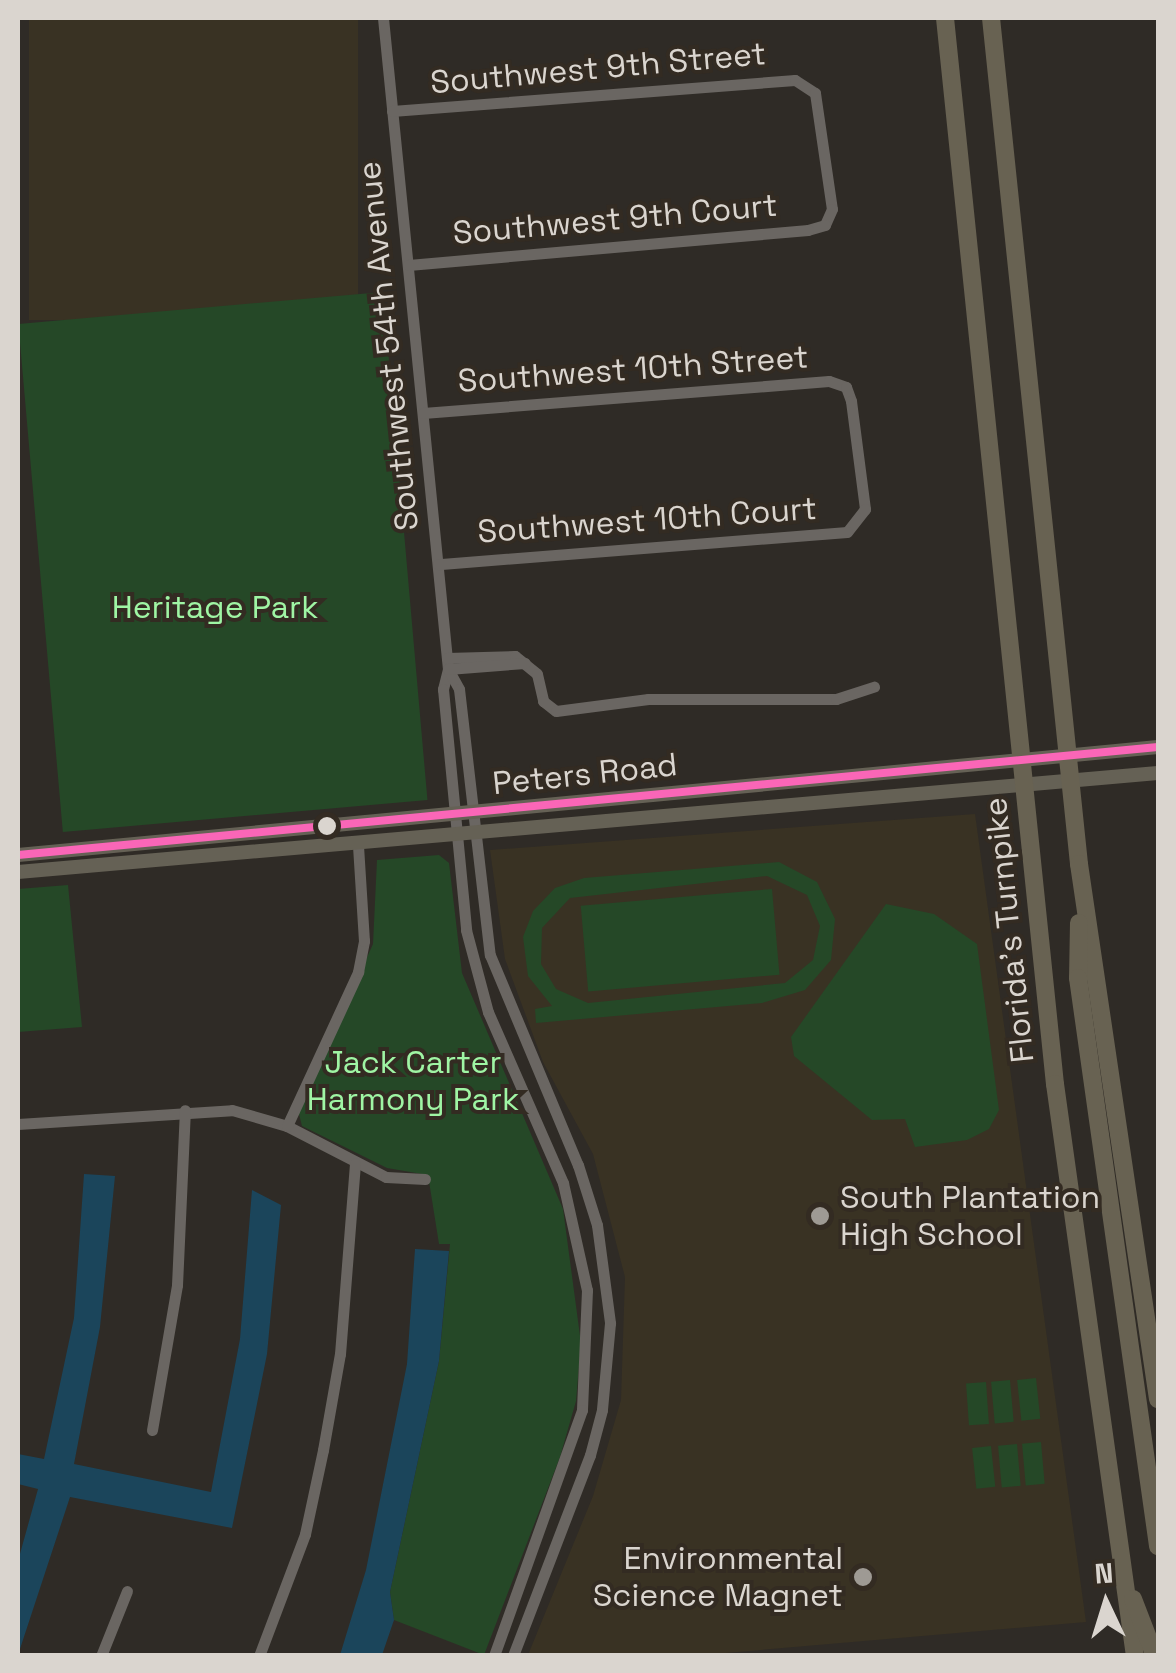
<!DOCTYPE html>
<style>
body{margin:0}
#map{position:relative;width:1176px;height:1673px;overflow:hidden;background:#2f2b26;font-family:"Space Grotesk",sans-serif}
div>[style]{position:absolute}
.education>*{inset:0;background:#393223;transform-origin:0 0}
.green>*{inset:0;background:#254827;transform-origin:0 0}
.water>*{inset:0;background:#1b455b}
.minor>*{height:11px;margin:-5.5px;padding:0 5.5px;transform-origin:5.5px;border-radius:5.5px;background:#6a6662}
.major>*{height:14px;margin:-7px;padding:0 7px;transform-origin:7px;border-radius:7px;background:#656155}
.highway>*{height:18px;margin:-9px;padding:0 9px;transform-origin:9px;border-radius:9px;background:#686252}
.bus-1>*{height:8px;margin:-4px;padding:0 4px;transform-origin:4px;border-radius:4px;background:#fa66b7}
.dots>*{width:28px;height:28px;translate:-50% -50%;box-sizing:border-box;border:5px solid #332b22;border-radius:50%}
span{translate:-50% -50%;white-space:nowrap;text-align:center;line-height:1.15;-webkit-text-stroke:8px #332b22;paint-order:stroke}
.street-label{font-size:32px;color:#dad5cf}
.park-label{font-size:32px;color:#9ff5a4}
.poi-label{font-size:32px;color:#dad5cf}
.left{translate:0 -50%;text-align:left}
.right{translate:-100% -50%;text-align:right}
.frame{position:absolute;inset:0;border:20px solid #dad5cf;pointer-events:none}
.north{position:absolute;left:1056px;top:1553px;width:100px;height:100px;-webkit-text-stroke:8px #332b22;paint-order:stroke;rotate:356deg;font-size:28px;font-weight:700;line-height:40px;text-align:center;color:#dad5cf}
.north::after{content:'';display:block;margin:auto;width:35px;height:45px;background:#dad5cf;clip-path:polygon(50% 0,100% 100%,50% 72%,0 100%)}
</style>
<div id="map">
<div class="education">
<div style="left:29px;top:18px;width:329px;height:302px"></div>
<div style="clip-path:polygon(975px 814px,1086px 1622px,702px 1655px,528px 1655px,593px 1496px,621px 1400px,625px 1277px,593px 1154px,543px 1062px,505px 959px,490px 850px)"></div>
</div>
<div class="green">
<div style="left:383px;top:292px;width:510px;height:366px;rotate:85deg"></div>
<div style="clip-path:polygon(439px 855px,449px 863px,462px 973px,563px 1209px,581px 1343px,576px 1401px,560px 1457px,484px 1655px,394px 1620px,390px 1592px,439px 1361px,450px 1244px,439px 1244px,428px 1175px,387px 1168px,302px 1126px,298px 1110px,373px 944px,377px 860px)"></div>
<div style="clip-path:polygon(evenodd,779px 862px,817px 882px,835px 919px,831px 960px,805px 990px,762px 1003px,536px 1023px,535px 1009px,552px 1006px,528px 976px,523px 937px,533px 911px,555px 888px,584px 878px,779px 862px,767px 876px,807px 895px,820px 926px,813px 960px,785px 983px,588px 1003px,556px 989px,541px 964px,542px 928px,570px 898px,767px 876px)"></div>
<div style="clip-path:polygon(68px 885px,82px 1027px,18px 1032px,18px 889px)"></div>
<div style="left:772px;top:889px;width:86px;height:192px;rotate:85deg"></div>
<div style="clip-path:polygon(886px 904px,934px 914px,977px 944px,999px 1110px,989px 1129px,967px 1140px,915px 1147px,905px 1119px,872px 1120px,794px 1056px,791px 1037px)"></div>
<div style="left:1036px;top:1378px;width:41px;height:19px;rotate:84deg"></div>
<div style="left:1010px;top:1380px;width:42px;height:19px;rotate:85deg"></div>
<div style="left:986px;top:1382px;width:42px;height:20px;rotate:86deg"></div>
<div style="left:1041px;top:1442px;width:42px;height:19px;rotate:85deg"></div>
<div style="left:1017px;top:1444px;width:42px;height:19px;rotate:85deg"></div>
<div style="left:991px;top:1446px;width:41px;height:19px;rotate:84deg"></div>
</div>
<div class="water">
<div style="clip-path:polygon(84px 1174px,115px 1176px,100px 1327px,74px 1464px,211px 1492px,240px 1339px,252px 1190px,281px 1205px,267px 1354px,232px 1528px,70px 1497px,18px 1655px,18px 1561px,38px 1489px,18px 1484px,18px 1454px,44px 1459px,74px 1318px)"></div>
<div style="clip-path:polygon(415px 1249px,449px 1251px,439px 1361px,390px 1592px,394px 1620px,382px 1655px,340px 1655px,366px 1570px,407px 1364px)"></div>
</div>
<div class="minor">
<div style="left:383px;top:18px;width:654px;rotate:84.3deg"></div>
<div style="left:448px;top:669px;width:21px;rotate:104deg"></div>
<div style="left:443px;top:689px;width:242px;rotate:84.5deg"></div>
<div style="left:466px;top:930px;width:85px;rotate:75deg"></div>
<div style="left:488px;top:1012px;width:187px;rotate:66.3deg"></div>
<div style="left:563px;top:1183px;width:110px;rotate:77.4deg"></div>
<div style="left:587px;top:1290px;width:120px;rotate:92.4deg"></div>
<div style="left:582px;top:1410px;width:261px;rotate:109.7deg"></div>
<div style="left:392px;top:111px;width:404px;rotate:-4.4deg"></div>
<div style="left:795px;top:80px;width:24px;rotate:33deg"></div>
<div style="left:815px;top:93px;width:117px;rotate:81.7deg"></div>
<div style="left:832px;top:209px;width:17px;rotate:114deg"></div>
<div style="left:825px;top:225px;width:18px;rotate:164deg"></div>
<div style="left:808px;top:230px;width:401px;rotate:175deg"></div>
<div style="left:423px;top:413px;width:407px;rotate:-4.5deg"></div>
<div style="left:829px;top:381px;width:18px;rotate:19deg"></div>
<div style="left:846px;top:387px;width:15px;rotate:70deg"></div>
<div style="left:851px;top:401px;width:109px;rotate:82.6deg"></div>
<div style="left:865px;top:509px;width:29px;rotate:128deg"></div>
<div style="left:847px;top:532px;width:410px;rotate:175.5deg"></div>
<div style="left:447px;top:658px;width:68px;rotate:-1.7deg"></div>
<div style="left:515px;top:656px;width:28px;rotate:39deg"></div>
<div style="left:537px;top:674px;width:28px;rotate:77deg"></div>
<div style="left:543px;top:701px;width:16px;rotate:38deg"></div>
<div style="left:556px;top:711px;width:93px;rotate:-7.4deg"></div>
<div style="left:648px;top:699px;width:188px"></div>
<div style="left:836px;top:699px;width:40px;rotate:-18deg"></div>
<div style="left:448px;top:669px;width:23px;rotate:61deg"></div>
<div style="left:459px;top:689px;width:268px;rotate:83.4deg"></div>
<div style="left:490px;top:955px;width:228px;rotate:67.3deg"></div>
<div style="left:578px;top:1165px;width:63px;rotate:72.4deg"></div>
<div style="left:597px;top:1225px;width:99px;rotate:82.4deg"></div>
<div style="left:610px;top:1323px;width:87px;rotate:95.3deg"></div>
<div style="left:602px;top:1410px;width:47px;rotate:104.9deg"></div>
<div style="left:590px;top:1455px;width:215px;rotate:111deg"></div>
<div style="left:448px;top:669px;width:77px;rotate:-4.5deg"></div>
<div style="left:18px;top:1124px;width:214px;rotate:-3.7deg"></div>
<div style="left:232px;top:1110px;width:57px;rotate:16.2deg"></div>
<div style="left:287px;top:1126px;width:111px;rotate:27.3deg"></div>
<div style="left:386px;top:1177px;width:39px;rotate:3deg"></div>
<div style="left:287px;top:1126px;width:170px;rotate:-65.2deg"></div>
<div style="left:358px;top:972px;width:32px;rotate:-79deg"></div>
<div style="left:364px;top:941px;width:95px;rotate:-93.6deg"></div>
<div style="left:152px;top:1430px;width:147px;rotate:-80.2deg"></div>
<div style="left:177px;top:1285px;width:175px;rotate:-87.4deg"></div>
<div style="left:101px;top:1656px;width:70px;rotate:-68.2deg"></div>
<div style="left:259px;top:1656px;width:130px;rotate:-69.3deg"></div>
<div style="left:305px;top:1534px;width:86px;rotate:-77.9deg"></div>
<div style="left:323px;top:1450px;width:97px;rotate:-80deg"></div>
<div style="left:340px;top:1354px;width:191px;rotate:-85.5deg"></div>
</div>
<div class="major">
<div style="left:18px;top:855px;width:1145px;rotate:-5.41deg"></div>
<div style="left:18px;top:872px;width:1144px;rotate:-4.96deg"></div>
</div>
<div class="highway">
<div style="left:945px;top:18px;width:1072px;rotate:84.11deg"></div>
<div style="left:1055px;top:1084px;width:578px;rotate:82.04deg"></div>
<div style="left:991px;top:18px;width:851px;rotate:84.06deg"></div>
<div style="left:1079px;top:864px;width:541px;rotate:81.6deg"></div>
<div style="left:1079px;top:923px;width:55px;rotate:91deg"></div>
<div style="left:1078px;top:978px;width:574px;rotate:81.98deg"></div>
<div style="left:1133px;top:1599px;width:61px;rotate:68.9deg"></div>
</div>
<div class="bus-1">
<div style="left:18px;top:855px;width:1145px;rotate:-5.41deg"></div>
</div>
<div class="dots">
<div style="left:327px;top:826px;background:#dad5cf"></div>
<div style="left:820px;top:1216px;background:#9e9a94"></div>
<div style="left:863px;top:1577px;background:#9e9a94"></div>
</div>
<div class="street-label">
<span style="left:598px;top:68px;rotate:-5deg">Southwest 9th Street</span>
<span style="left:615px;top:219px;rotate:-5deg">Southwest 9th Court</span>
<span style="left:388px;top:346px;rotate:-96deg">Southwest 54th Avenue</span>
<span style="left:633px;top:369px;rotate:-4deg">Southwest 10th Street</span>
<span style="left:647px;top:520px;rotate:-4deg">Southwest 10th Court</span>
<span style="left:585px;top:774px;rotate:-6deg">Peters Road</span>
<span style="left:1009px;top:930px;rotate:-96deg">Florida's Turnpike</span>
</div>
<div class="park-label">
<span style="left:215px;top:607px">Heritage Park</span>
<span style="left:413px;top:1081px">Jack Carter<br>Harmony Park</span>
</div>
<div class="poi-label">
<span class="left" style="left:840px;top:1216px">South Plantation<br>High School</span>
<span class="right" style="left:843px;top:1577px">Environmental<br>Science Magnet</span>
</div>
<div class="frame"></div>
<div class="north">N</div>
</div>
